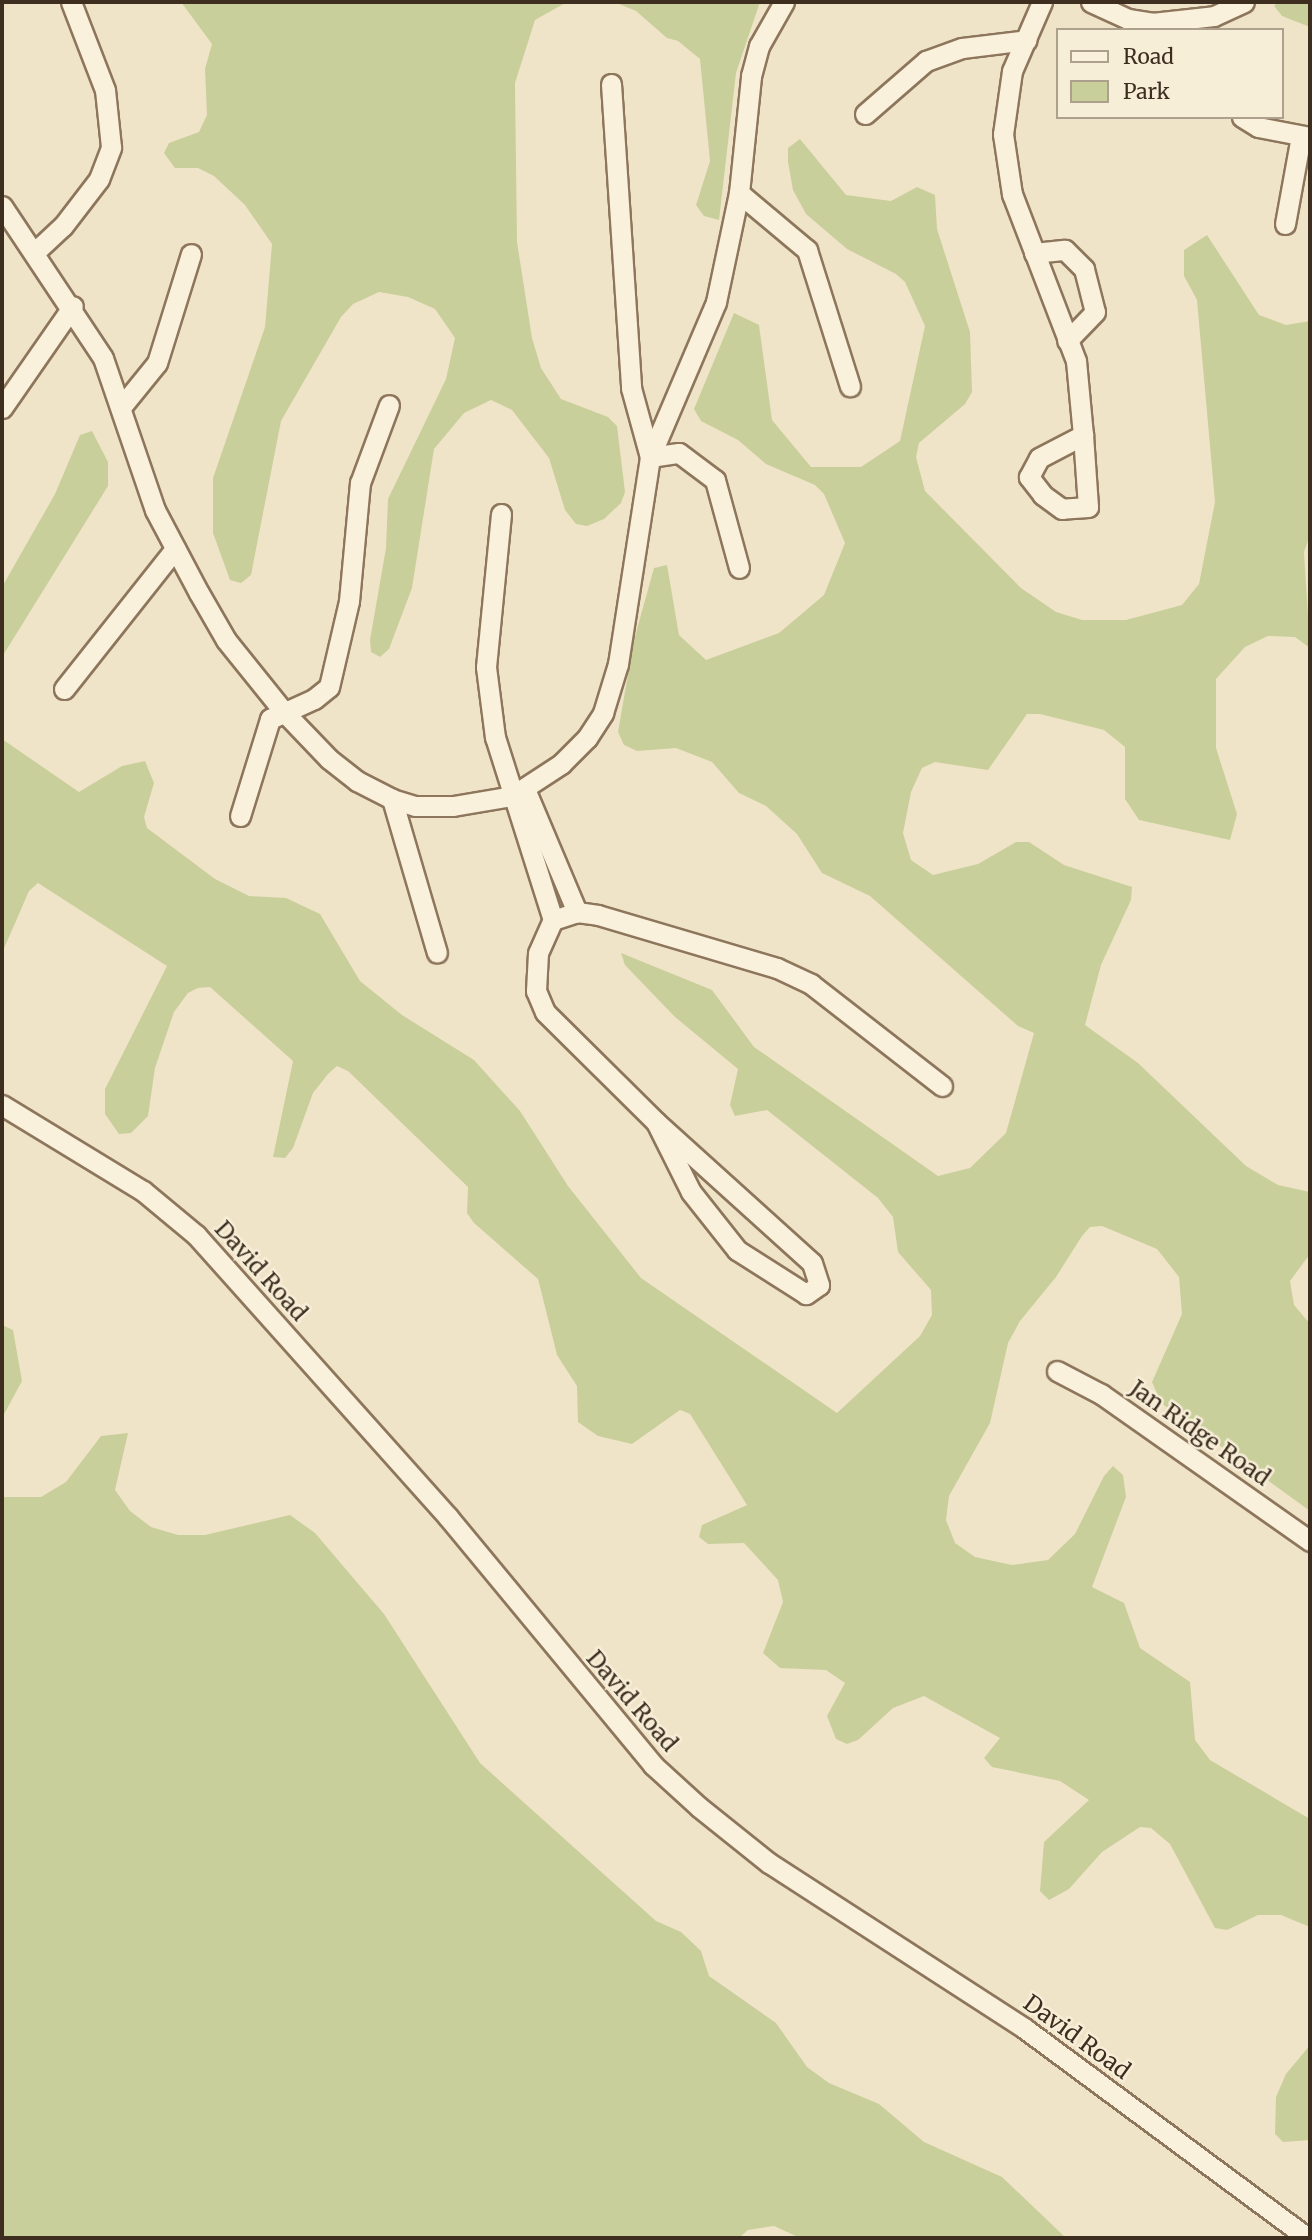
<!DOCTYPE html>
<style>
body{margin:0}
#map{position:relative;width:1312px;height:2240px;overflow:hidden;background:#f0e4c8;font-family:Merriweather,serif}
div>[style]{position:absolute}
.green>*{inset:0;background:#c9cf9b}
.roads{filter:drop-shadow(2px 0 #8d765c) drop-shadow(-2px 0 #8d765c) drop-shadow(0 2px #8d765c) drop-shadow(0 -2px #8d765c)}
.minor>*{height:19px;margin:-9.5px;padding:0 9.5px;transform-origin:9.5px;border-radius:9.5px;background:#faf1dc}
span{translate:-50% -50%;white-space:nowrap;text-align:center;line-height:1.15;-webkit-text-stroke:5px #f7eed8;paint-order:stroke}
.street-label{font-size:23px;color:#3d2e20}
.frame{position:absolute;inset:0;border:4px solid #3d2e20;pointer-events:none}
.legend{position:absolute;left:1056px;top:28px;width:228px;height:91px;box-sizing:border-box;background:#f7eed8;border:2px solid #ada18e;margin:0;padding:9px 12px;list-style:none;font-size:21px;color:#3d2e20}
.legend li{display:flex;align-items:center;gap:14px;height:35px}
.legend b{width:35px;border:2px solid #ada18e}
</style>
<div id="map">
<div class="green">
<div style="clip-path:polygon(181px 2px,567px 2px,535px 20px,515px 83px,517px 242px,532px 338px,541px 368px,561px 399px,608px 417px,617px 426px,625px 492px,621px 503px,604px 519px,587px 526px,576px 524px,565px 510px,549px 458px,512px 410px,491px 400px,464px 413px,434px 449px,412px 588px,389px 649px,380px 657px,371px 652px,370px 640px,386px 548px,388px 499px,446px 379px,455px 338px,435px 309px,408px 297px,379px 292px,353px 304px,341px 317px,281px 421px,251px 575px,241px 583px,230px 580px,213px 533px,213px 478px,265px 327px,272px 244px,245px 205px,214px 176px,198px 168px,175px 168px,164px 153px,169px 143px,199px 132px,207px 115px,205px 69px,212px 44px)"></div>
<div style="clip-path:polygon(614px 2px,760px 2px,736px 73px,719px 220px,704px 216px,696px 205px,710px 161px,700px 59px,678px 41px,667px 38px,636px 11px)"></div>
<div style="clip-path:polygon(1278px 2px,1310px 2px,1310px 27px,1282px 16px,1274px 6px)"></div>
<div style="clip-path:polygon(800px 139px,846px 195px,891px 201px,917px 187px,935px 195px,937px 229px,970px 332px,972px 392px,965px 404px,919px 443px,916px 457px,925px 491px,1021px 588px,1056px 612px,1082px 620px,1126px 620px,1182px 605px,1199px 584px,1215px 502px,1197px 300px,1184px 276px,1184px 250px,1207px 235px,1259px 315px,1286px 325px,1310px 321px,1310px 535px,1304px 552px,1310px 648px,1295px 637px,1268px 636px,1245px 647px,1216px 679px,1216px 748px,1237px 814px,1230px 840px,1139px 820px,1125px 799px,1125px 747px,1104px 730px,1040px 714px,1027px 714px,988px 770px,935px 762px,922px 768px,911px 792px,903px 833px,911px 860px,933px 875px,978px 864px,1016px 842px,1029px 842px,1064px 865px,1132px 887px,1131px 900px,1101px 965px,1085px 1025px,1138px 1063px,1246px 1166px,1278px 1185px,1310px 1192px,1310px 1254px,1290px 1281px,1294px 1305px,1310px 1324px,1310px 1511px,1161px 1403px,1152px 1382px,1182px 1314px,1179px 1277px,1157px 1249px,1102px 1226px,1090px 1227px,1082px 1236px,1056px 1277px,1020px 1321px,1008px 1343px,990px 1423px,949px 1496px,946px 1520px,955px 1543px,975px 1557px,1012px 1565px,1048px 1560px,1075px 1534px,1104px 1476px,1113px 1466px,1123px 1475px,1126px 1497px,1092px 1587px,1124px 1603px,1140px 1648px,1190px 1682px,1195px 1740px,1210px 1760px,1310px 1819px,1310px 1927px,1281px 1915px,1258px 1915px,1227px 1930px,1215px 1928px,1170px 1844px,1151px 1828px,1140px 1827px,1102px 1852px,1069px 1889px,1049px 1900px,1040px 1891px,1044px 1842px,1089px 1800px,1060px 1781px,992px 1767px,984px 1758px,1000px 1738px,924px 1696px,893px 1708px,858px 1740px,847px 1744px,836px 1739px,827px 1716px,845px 1683px,826px 1670px,780px 1668px,763px 1653px,783px 1602px,778px 1580px,744px 1543px,708px 1544px,699px 1537px,702px 1525px,747px 1505px,690px 1414px,680px 1410px,632px 1444px,598px 1436px,578px 1422px,577px 1386px,557px 1355px,538px 1279px,474px 1223px,467px 1213px,468px 1187px,348px 1071px,337px 1066px,328px 1074px,313px 1093px,293px 1148px,285px 1158px,273px 1157px,293px 1061px,210px 987px,198px 988px,188px 993px,174px 1012px,155px 1068px,148px 1116px,131px 1133px,119px 1134px,105px 1114px,105px 1089px,167px 966px,38px 883px,29px 891px,2px 953px,2px 739px,79px 792px,122px 766px,145px 761px,154px 783px,144px 817px,147px 828px,215px 879px,249px 896px,286px 898px,320px 914px,360px 981px,402px 1015px,474px 1060px,520px 1111px,568px 1186px,641px 1278px,837px 1413px,920px 1336px,932px 1315px,931px 1290px,898px 1252px,893px 1217px,878px 1198px,767px 1110px,735px 1116px,730px 1105px,738px 1069px,675px 1017px,625px 965px,621px 953px,712px 990px,754px 1047px,938px 1176px,970px 1168px,1006px 1133px,1034px 1033px,1018px 1026px,870px 896px,822px 873px,797px 834px,766px 806px,739px 793px,712px 762px,676px 748px,637px 751px,624px 745px,618px 732px,634px 640px,654px 568px,667px 565px,679px 635px,706px 660px,779px 633px,824px 595px,845px 543px,824px 494px,815px 485px,766px 464px,738px 440px,701px 421px,694px 409px,734px 313px,759px 325px,772px 420px,811px 467px,861px 467px,900px 441px,925px 326px,905px 282px,896px 274px,847px 249px,806px 214px,793px 190px,788px 162px,788px 148px)"></div>
<div style="clip-path:polygon(92px 431px,108px 462px,108px 486px,2px 657px,2px 587px,55px 494px,80px 435px)"></div>
<div style="clip-path:polygon(2px 1325px,13px 1330px,22px 1381px,2px 1418px)"></div>
<div style="clip-path:polygon(128px 1433px,115px 1490px,130px 1511px,151px 1527px,178px 1535px,205px 1535px,290px 1515px,315px 1533px,384px 1614px,480px 1763px,656px 1921px,681px 1932px,701px 1951px,709px 1976px,776px 2023px,807px 2067px,829px 2083px,879px 2104px,924px 2142px,1002px 2177px,1066px 2238px,800px 2238px,774px 2226px,748px 2230px,739px 2238px,2px 2238px,2px 1497px,41px 1497px,66px 1482px,101px 1436px)"></div>
<div style="clip-path:polygon(1310px 2045px,1310px 2140px,1283px 2142px,1275px 2134px,1276px 2097px,1286px 2074px)"></div>
</div>
<div class="roads">
<div class="minor">
<div style="left:1042px;top:2px;width:75px;rotate:113.5deg"></div>
<div style="left:1012px;top:71px;width:64px;rotate:98.1deg"></div>
<div style="left:1003px;top:134px;width:61px;rotate:81.5deg"></div>
<div style="left:1012px;top:194px;width:179px;rotate:69deg"></div>
<div style="left:1076px;top:361px;width:74px;rotate:84.6deg"></div>
<div style="left:1091px;top:2px;width:41px;rotate:24.7deg"></div>
<div style="left:1128px;top:19px;width:24px;rotate:9deg"></div>
<div style="left:1152px;top:23px;width:62px;rotate:-6.4deg"></div>
<div style="left:1214px;top:16px;width:33px;rotate:-25deg"></div>
<div style="left:611px;top:84px;width:305px;rotate:86.2deg"></div>
<div style="left:631px;top:388px;width:72px;rotate:74.6deg"></div>
<div style="left:650px;top:457px;width:29px;rotate:-8deg"></div>
<div style="left:679px;top:453px;width:45px;rotate:36.9deg"></div>
<div style="left:715px;top:480px;width:91px;rotate:74.7deg"></div>
<div style="left:865px;top:114px;width:81px;rotate:-41deg"></div>
<div style="left:926px;top:61px;width:38px;rotate:-20deg"></div>
<div style="left:962px;top:48px;width:65px;rotate:-7deg"></div>
<div style="left:1242px;top:117px;width:19px;rotate:32deg"></div>
<div style="left:1258px;top:127px;width:53px;rotate:10.9deg"></div>
<div style="left:739px;top:193px;width:89px;rotate:40deg"></div>
<div style="left:807px;top:250px;width:143px;rotate:72.5deg"></div>
<div style="left:2px;top:206px;width:182px;rotate:56.4deg"></div>
<div style="left:103px;top:358px;width:161px;rotate:71.1deg"></div>
<div style="left:155px;top:510px;width:94px;rotate:62.1deg"></div>
<div style="left:199px;top:593px;width:54px;rotate:60.1deg"></div>
<div style="left:226px;top:640px;width:91px;rotate:51.2deg"></div>
<div style="left:283px;top:711px;width:66px;rotate:46.2deg"></div>
<div style="left:329px;top:759px;width:36px;rotate:38deg"></div>
<div style="left:357px;top:781px;width:39px;rotate:27deg"></div>
<div style="left:392px;top:799px;width:24px;rotate:17deg"></div>
<div style="left:415px;top:806px;width:38px"></div>
<div style="left:453px;top:806px;width:60px;rotate:-9.6deg"></div>
<div style="left:512px;top:796px;width:59px;rotate:-33.1deg"></div>
<div style="left:561px;top:764px;width:37px;rotate:-45deg"></div>
<div style="left:587px;top:738px;width:30px;rotate:-57deg"></div>
<div style="left:603px;top:713px;width:51px;rotate:-73deg"></div>
<div style="left:618px;top:664px;width:209px;rotate:-81.2deg"></div>
<div style="left:650px;top:457px;width:168px;rotate:-66.9deg"></div>
<div style="left:716px;top:302px;width:111px;rotate:-78.1deg"></div>
<div style="left:739px;top:193px;width:118px;rotate:-84.1deg"></div>
<div style="left:751px;top:76px;width:31px;rotate:-75deg"></div>
<div style="left:759px;top:46px;width:51px;rotate:-60.4deg"></div>
<div style="left:1285px;top:224px;width:89px;rotate:-79.7deg"></div>
<div style="left:36px;top:251px;width:37px;rotate:-43deg"></div>
<div style="left:63px;top:226px;width:59px;rotate:-52.5deg"></div>
<div style="left:99px;top:179px;width:34px;rotate:-69deg"></div>
<div style="left:111px;top:147px;width:57px;rotate:-96deg"></div>
<div style="left:105px;top:90px;width:94px;rotate:-111.1deg"></div>
<div style="left:1034px;top:253px;width:31px;rotate:-6deg"></div>
<div style="left:1065px;top:250px;width:27px;rotate:45deg"></div>
<div style="left:1084px;top:269px;width:44px;rotate:75.7deg"></div>
<div style="left:1095px;top:312px;width:40px;rotate:134deg"></div>
<div style="left:122px;top:406px;width:55px;rotate:-50.9deg"></div>
<div style="left:157px;top:363px;width:114px;rotate:-72.7deg"></div>
<div style="left:2px;top:408px;width:124px;rotate:-55.2deg"></div>
<div style="left:1083px;top:435px;width:72px;rotate:86deg"></div>
<div style="left:1088px;top:507px;width:26px;rotate:176deg"></div>
<div style="left:1062px;top:509px;width:24px;rotate:-144deg"></div>
<div style="left:1043px;top:495px;width:23px;rotate:-128deg"></div>
<div style="left:1029px;top:477px;width:21px;rotate:-62deg"></div>
<div style="left:1039px;top:458px;width:50px;rotate:-27.6deg"></div>
<div style="left:501px;top:514px;width:154px;rotate:95.6deg"></div>
<div style="left:486px;top:667px;width:71px;rotate:82.7deg"></div>
<div style="left:495px;top:737px;width:192px;rotate:72.4deg"></div>
<div style="left:64px;top:689px;width:179px;rotate:-51.6deg"></div>
<div style="left:525px;top:789px;width:134px;rotate:67.1deg"></div>
<div style="left:392px;top:799px;width:160px;rotate:73.7deg"></div>
<div style="left:240px;top:816px;width:102px;rotate:-72.8deg"></div>
<div style="left:270px;top:719px;width:48px;rotate:-24.4deg"></div>
<div style="left:314px;top:699px;width:19px;rotate:-39deg"></div>
<div style="left:329px;top:687px;width:88px;rotate:-76.9deg"></div>
<div style="left:349px;top:601px;width:119px;rotate:-84.7deg"></div>
<div style="left:360px;top:483px;width:83px;rotate:-69.6deg"></div>
<div style="left:2px;top:1105px;width:165px;rotate:31.4deg"></div>
<div style="left:143px;top:1191px;width:69px;rotate:39.7deg"></div>
<div style="left:196px;top:1235px;width:378px;rotate:48.2deg"></div>
<div style="left:448px;top:1517px;width:322px;rotate:50.4deg"></div>
<div style="left:653px;top:1765px;width:62px;rotate:42.4deg"></div>
<div style="left:699px;top:1807px;width:90px;rotate:38.7deg"></div>
<div style="left:769px;top:1863px;width:304px;rotate:32.9deg"></div>
<div style="left:1024px;top:2028px;width:353px;rotate:36.5deg"></div>
<div style="left:656px;top:1122px;width:156px;rotate:-135.3deg"></div>
<div style="left:545px;top:1012px;width:23px;rotate:-113deg"></div>
<div style="left:536px;top:991px;width:38px;rotate:-87deg"></div>
<div style="left:538px;top:953px;width:36px;rotate:-66deg"></div>
<div style="left:553px;top:920px;width:25px;rotate:-18deg"></div>
<div style="left:577px;top:912px;width:21px;rotate:8deg"></div>
<div style="left:598px;top:915px;width:187px;rotate:16.5deg"></div>
<div style="left:777px;top:968px;width:38px;rotate:25deg"></div>
<div style="left:811px;top:984px;width:166px;rotate:37.9deg"></div>
<div style="left:656px;top:1122px;width:210px;rotate:42.1deg"></div>
<div style="left:812px;top:1263px;width:23px;rotate:72deg"></div>
<div style="left:819px;top:1285px;width:16px;rotate:145deg"></div>
<div style="left:806px;top:1294px;width:82px;rotate:-147.5deg"></div>
<div style="left:737px;top:1250px;width:74px;rotate:-128.4deg"></div>
<div style="left:691px;top:1192px;width:78px;rotate:-116.6deg"></div>
<div style="left:1057px;top:1371px;width:50px;rotate:27.6deg"></div>
<div style="left:1101px;top:1394px;width:256px;rotate:35.1deg"></div>
</div>
</div>
<div class="street-label">
<span style="left:261px;top:1271px;rotate:48deg">David Road</span>
<span style="left:1200px;top:1433px;rotate:35deg">Jan Ridge Road</span>
<span style="left:632px;top:1701px;rotate:49deg">David Road</span>
<span style="left:1077px;top:2037px;rotate:36deg">David Road</span>
</div>
<div class="frame"></div>
<ul class="legend">
<li><b style="height:9px;background:#faf1dc"></b>Road</li>
<li><b style="height:19px;background:#c9cf9b"></b>Park</li>
</ul>
</div>
